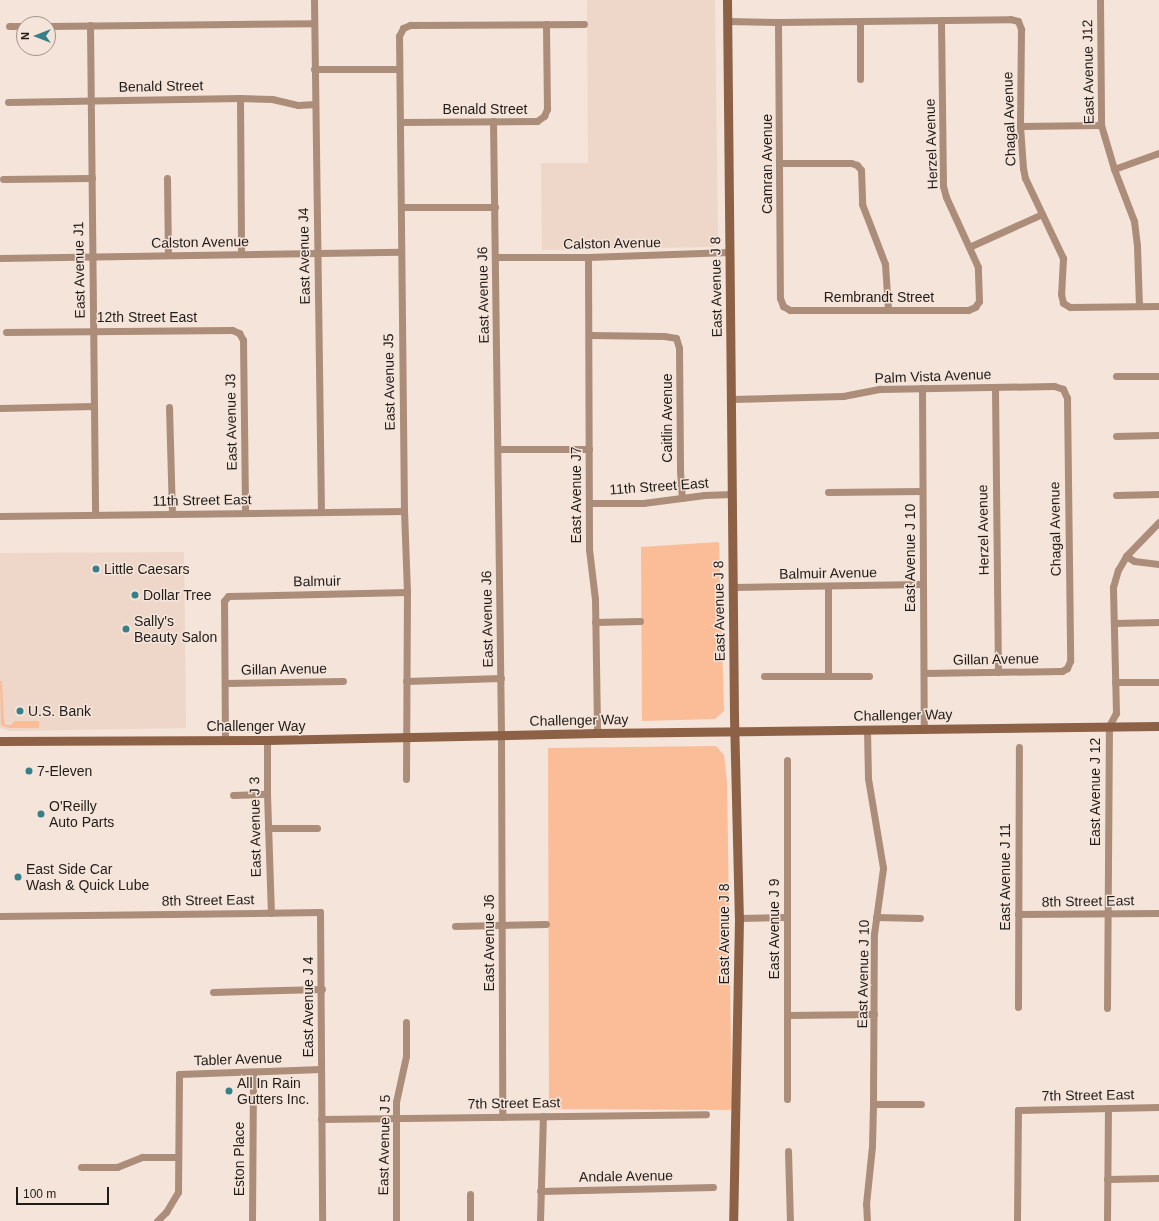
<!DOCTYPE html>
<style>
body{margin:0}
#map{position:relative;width:1159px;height:1221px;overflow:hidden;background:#f4e4da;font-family:Helvetica,sans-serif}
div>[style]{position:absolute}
.built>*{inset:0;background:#eed6c8}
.green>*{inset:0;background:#fabd97}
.street>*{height:7px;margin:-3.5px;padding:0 3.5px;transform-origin:3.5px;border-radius:3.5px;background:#ab8d7a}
.secondary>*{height:9px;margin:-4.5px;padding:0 4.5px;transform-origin:4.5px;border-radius:4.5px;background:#8c6146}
.dots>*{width:11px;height:11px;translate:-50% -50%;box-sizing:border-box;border:2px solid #f4e4da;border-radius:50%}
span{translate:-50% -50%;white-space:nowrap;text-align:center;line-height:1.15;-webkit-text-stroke:3px #f4e4da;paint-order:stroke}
.street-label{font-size:14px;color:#221c18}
.poi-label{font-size:14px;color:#221c18}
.left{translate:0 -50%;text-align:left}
.north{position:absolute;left:16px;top:16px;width:40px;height:40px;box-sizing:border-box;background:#f4e4da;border:1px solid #a0948c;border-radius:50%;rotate:270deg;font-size:11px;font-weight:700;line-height:16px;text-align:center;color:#221c18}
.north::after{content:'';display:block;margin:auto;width:14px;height:18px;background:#388087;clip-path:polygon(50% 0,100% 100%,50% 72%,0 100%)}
.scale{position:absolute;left:16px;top:1187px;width:93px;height:18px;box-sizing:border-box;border:2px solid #221c18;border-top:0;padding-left:5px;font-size:12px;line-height:14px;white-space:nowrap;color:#221c18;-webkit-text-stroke:3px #f4e4da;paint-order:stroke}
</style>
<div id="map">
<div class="built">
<div style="clip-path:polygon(587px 0,715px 0,718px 243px,714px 247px,542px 250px,541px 163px,588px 163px)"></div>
<div style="clip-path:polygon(184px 552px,186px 728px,9px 731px,0 728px,0 553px)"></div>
</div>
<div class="green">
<div style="clip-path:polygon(719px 542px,724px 711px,715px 719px,642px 721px,641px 547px)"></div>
<div style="clip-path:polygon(0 681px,2px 681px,4px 722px,6px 725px,11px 725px,15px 721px,39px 721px,39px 728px,9px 728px,1px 725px)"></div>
<div style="clip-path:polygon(716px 746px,724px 755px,727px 782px,732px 1108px,730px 1110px,549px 1109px,548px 748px)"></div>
</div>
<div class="street">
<div style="left:314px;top:0;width:512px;rotate:89.22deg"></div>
<div style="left:1100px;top:0;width:125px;rotate:89.5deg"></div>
<div style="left:1101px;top:125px;width:46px;rotate:73.5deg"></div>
<div style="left:1114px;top:169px;width:56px;rotate:69deg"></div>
<div style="left:1134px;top:221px;width:25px;rotate:83deg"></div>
<div style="left:1137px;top:246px;width:60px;rotate:88.1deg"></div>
<div style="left:727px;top:21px;width:51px;rotate:1.1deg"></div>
<div style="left:778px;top:22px;width:232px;rotate:-0.7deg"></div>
<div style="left:1010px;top:19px;width:8px;rotate:14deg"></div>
<div style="left:1018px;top:21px;width:9px;rotate:69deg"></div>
<div style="left:1021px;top:29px;width:97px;rotate:90.6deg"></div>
<div style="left:1020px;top:126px;width:42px;rotate:85.9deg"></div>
<div style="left:1023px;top:168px;width:10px;rotate:79deg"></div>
<div style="left:1025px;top:178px;width:89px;rotate:64.6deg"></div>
<div style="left:1063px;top:258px;width:36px;rotate:93deg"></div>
<div style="left:1061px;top:294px;width:9px;rotate:77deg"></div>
<div style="left:1063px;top:303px;width:8px;rotate:30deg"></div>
<div style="left:1070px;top:307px;width:89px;rotate:-0.6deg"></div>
<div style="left:860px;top:21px;width:58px;rotate:90deg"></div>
<div style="left:778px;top:22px;width:276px;rotate:89.6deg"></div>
<div style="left:780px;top:298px;width:9px;rotate:69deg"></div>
<div style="left:783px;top:306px;width:8px;rotate:30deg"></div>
<div style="left:790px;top:310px;width:178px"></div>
<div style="left:968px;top:310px;width:8px;rotate:-23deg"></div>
<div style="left:975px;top:307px;width:7px;rotate:-56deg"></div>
<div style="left:979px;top:301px;width:34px;rotate:-92deg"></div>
<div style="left:978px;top:267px;width:77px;rotate:-114.6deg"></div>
<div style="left:946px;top:197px;width:11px;rotate:-105deg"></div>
<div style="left:943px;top:186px;width:166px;rotate:-90.7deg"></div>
<div style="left:90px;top:25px;width:489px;rotate:89.4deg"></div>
<div style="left:9px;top:26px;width:15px"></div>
<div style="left:48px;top:26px;width:266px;rotate:-0.6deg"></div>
<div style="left:314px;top:69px;width:85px"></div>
<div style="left:240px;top:98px;width:156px;rotate:89.6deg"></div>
<div style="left:8px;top:102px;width:232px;rotate:-1deg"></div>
<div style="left:240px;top:98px;width:32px;rotate:2deg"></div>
<div style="left:272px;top:99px;width:27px;rotate:13deg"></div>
<div style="left:298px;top:105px;width:17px;rotate:-3deg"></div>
<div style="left:493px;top:121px;width:615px;rotate:89.25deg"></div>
<div style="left:501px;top:736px;width:381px;rotate:89.8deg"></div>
<div style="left:401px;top:122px;width:136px;rotate:-0.4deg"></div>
<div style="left:537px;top:121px;width:9px;rotate:-36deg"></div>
<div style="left:544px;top:116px;width:8px;rotate:-67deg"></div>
<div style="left:547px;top:109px;width:85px;rotate:-90.7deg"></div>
<div style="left:1020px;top:126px;width:81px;rotate:-0.7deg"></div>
<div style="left:780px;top:163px;width:71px"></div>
<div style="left:851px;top:163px;width:6px;rotate:18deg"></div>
<div style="left:857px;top:165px;width:6px;rotate:51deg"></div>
<div style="left:861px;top:170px;width:34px;rotate:88deg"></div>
<div style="left:862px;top:204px;width:64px;rotate:69deg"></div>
<div style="left:885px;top:264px;width:45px;rotate:86.2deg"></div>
<div style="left:1114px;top:169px;width:48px;rotate:-19.6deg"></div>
<div style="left:167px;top:178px;width:77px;rotate:89.3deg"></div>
<div style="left:3px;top:179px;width:89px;rotate:-0.6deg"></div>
<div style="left:401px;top:207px;width:94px"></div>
<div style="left:969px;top:247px;width:80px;rotate:-24.3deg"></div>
<div style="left:495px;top:257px;width:93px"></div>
<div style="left:588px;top:257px;width:141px;rotate:-2deg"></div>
<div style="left:588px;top:257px;width:292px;rotate:89.8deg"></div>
<div style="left:589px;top:549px;width:50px;rotate:83.2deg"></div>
<div style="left:595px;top:599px;width:134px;rotate:89.1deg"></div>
<div style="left:0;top:258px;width:401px;rotate:-0.9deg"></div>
<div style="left:6px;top:332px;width:226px;rotate:-0.5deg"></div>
<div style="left:232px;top:330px;width:8px;rotate:23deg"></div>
<div style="left:239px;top:333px;width:8px;rotate:60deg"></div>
<div style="left:243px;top:340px;width:173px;rotate:89.3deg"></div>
<div style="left:590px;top:335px;width:74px;rotate:0.8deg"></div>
<div style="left:664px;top:336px;width:12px;rotate:9deg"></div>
<div style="left:676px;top:338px;width:10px;rotate:73deg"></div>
<div style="left:679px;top:348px;width:123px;rotate:89.5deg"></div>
<div style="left:680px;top:471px;width:27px;rotate:86deg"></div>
<div style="left:1116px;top:376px;width:43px"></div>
<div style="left:922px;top:388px;width:340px;rotate:89.7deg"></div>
<div style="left:995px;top:388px;width:284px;rotate:89.4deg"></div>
<div style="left:731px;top:399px;width:112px;rotate:-1.5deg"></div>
<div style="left:843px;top:396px;width:38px;rotate:-11deg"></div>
<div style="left:880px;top:389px;width:174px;rotate:-1deg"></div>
<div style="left:1054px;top:386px;width:9px;rotate:18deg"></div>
<div style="left:1063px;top:389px;width:10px;rotate:66deg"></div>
<div style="left:1067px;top:398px;width:263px;rotate:89.3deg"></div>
<div style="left:1070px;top:661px;width:8px;rotate:113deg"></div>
<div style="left:1067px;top:668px;width:6px;rotate:149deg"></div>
<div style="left:1062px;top:671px;width:138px;rotate:179.2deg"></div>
<div style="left:169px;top:407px;width:106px;rotate:88.4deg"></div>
<div style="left:0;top:408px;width:94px;rotate:-1.2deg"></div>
<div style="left:1116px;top:436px;width:43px;rotate:-1.3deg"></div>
<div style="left:498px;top:449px;width:91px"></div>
<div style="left:828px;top:492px;width:94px;rotate:-0.6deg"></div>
<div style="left:1116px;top:495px;width:43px;rotate:-1.3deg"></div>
<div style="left:589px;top:503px;width:54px"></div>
<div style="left:643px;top:503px;width:62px;rotate:-7.5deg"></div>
<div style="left:704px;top:495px;width:28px;rotate:-2deg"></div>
<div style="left:0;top:516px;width:404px;rotate:-0.7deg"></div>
<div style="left:1126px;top:556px;width:9px;rotate:32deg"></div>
<div style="left:1134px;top:561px;width:25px;rotate:7deg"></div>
<div style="left:828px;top:586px;width:90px;rotate:90deg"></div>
<div style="left:733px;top:587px;width:190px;rotate:-0.9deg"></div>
<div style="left:595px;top:622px;width:45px;rotate:-1.3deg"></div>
<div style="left:1114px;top:623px;width:45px;rotate:-1.3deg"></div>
<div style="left:764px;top:676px;width:105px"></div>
<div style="left:406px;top:681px;width:95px;rotate:-1.8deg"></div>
<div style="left:1115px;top:682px;width:44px"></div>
<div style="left:225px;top:683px;width:118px;rotate:-1deg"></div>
<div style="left:225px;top:740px;width:139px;rotate:-90.4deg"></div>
<div style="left:224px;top:601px;width:6px;rotate:-51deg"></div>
<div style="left:228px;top:596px;width:179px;rotate:-1.3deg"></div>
<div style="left:267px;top:740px;width:54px;rotate:90deg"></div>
<div style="left:267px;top:794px;width:119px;rotate:88.1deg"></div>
<div style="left:406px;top:779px;width:187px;rotate:-89.7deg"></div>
<div style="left:407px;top:592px;width:81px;rotate:-92.1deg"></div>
<div style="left:404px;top:511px;width:475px;rotate:-90.6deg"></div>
<div style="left:399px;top:36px;width:9px;rotate:-63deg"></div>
<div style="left:403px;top:28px;width:8px;rotate:-23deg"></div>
<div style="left:410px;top:25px;width:174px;rotate:-0.3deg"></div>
<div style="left:233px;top:795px;width:34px;rotate:-2deg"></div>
<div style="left:268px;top:828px;width:49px"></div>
<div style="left:1018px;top:914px;width:141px;rotate:-0.4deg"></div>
<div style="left:0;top:916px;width:320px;rotate:-0.7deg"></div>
<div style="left:320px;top:912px;width:309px;rotate:89.6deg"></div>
<div style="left:876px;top:917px;width:44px;rotate:1.3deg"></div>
<div style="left:739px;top:918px;width:48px;rotate:-1.2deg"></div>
<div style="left:455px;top:926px;width:91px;rotate:-1.3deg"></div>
<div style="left:213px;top:992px;width:109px;rotate:-1.6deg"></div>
<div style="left:1018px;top:1007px;width:260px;rotate:-89.8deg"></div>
<div style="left:1107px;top:1008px;width:282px;rotate:-89.6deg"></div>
<div style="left:1109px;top:726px;width:15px;rotate:-62deg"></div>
<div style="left:1116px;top:713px;width:126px;rotate:-91.4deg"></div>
<div style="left:1113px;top:587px;width:18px;rotate:-74deg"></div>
<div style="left:1118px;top:570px;width:16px;rotate:-60deg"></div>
<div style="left:1126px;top:556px;width:47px;rotate:-45.9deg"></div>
<div style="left:787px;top:1015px;width:87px;rotate:-0.7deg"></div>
<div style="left:787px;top:1099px;width:339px;rotate:-90deg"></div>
<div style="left:873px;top:1104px;width:48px"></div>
<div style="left:321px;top:1119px;width:385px;rotate:-0.7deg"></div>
<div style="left:788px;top:1151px;width:70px;rotate:88.4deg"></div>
<div style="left:81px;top:1167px;width:36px"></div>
<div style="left:117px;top:1167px;width:27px;rotate:-22deg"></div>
<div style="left:142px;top:1157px;width:35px"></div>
<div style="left:1107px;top:1179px;width:52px;rotate:-1.1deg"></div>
<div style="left:540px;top:1191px;width:173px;rotate:-1.3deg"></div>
<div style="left:470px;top:1194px;width:27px;rotate:90deg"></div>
<div style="left:157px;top:1221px;width:13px;rotate:-45deg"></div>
<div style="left:166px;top:1212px;width:23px;rotate:-59deg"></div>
<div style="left:178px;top:1192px;width:118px;rotate:-89.5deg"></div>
<div style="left:179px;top:1074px;width:142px;rotate:-2deg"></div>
<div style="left:252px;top:1221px;width:149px;rotate:-89.6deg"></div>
<div style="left:396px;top:1221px;width:119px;rotate:-90deg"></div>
<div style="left:396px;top:1102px;width:47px;rotate:-77.7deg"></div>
<div style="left:406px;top:1056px;width:34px;rotate:-90deg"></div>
<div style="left:540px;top:1221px;width:105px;rotate:-88.4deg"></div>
<div style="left:867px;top:1221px;width:17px;rotate:-93deg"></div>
<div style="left:866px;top:1204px;width:58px;rotate:-84.1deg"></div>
<div style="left:872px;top:1146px;width:42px;rotate:-88.6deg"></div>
<div style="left:873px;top:1104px;width:170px;rotate:-89.7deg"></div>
<div style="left:874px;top:934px;width:67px;rotate:-82.2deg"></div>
<div style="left:883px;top:868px;width:91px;rotate:-99.5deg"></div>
<div style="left:868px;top:778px;width:49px;rotate:-91.2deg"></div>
<div style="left:1017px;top:1221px;width:111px;rotate:-89.5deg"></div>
<div style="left:1018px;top:1110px;width:141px;rotate:-1.2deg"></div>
<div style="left:1107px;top:1221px;width:113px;rotate:-89.5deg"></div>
</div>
<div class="secondary">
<div style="left:727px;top:0;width:717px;rotate:89.44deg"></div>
<div style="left:734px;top:717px;width:201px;rotate:88.6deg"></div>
<div style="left:739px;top:918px;width:303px;rotate:91.1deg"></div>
<div style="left:0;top:741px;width:267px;rotate:-0.2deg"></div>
<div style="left:267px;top:740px;width:330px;rotate:-1.2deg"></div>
<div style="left:597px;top:733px;width:562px;rotate:-0.71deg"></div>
</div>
<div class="dots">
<div style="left:96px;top:569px;background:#388087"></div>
<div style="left:135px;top:595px;background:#388087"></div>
<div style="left:126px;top:629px;background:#388087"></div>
<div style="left:20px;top:711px;background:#388087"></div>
<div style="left:29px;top:771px;background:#388087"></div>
<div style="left:41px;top:814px;background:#388087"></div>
<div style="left:18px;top:877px;background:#388087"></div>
<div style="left:229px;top:1091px;background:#388087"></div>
</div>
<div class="street-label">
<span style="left:1088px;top:72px;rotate:-91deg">East Avenue J12</span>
<span style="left:161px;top:86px;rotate:-1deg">Benald Street</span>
<span style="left:485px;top:109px">Benald Street</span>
<span style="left:1009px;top:119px;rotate:-92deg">Chagal Avenue</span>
<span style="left:931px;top:144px;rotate:-92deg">Herzel Avenue</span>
<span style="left:767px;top:164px;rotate:-90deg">Camran Avenue</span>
<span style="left:200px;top:242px;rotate:-1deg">Calston Avenue</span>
<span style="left:612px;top:243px;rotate:-1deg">Calston Avenue</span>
<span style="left:304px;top:256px;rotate:-91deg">East Avenue J4</span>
<span style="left:79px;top:270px;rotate:-91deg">East Avenue J1</span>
<span style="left:716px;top:287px;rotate:-91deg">East Avenue J 8</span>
<span style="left:483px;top:295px;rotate:-91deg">East Avenue J6</span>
<span style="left:879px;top:297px">Rembrandt Street</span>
<span style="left:147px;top:317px">12th Street East</span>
<span style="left:933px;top:376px;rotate:-2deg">Palm Vista Avenue</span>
<span style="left:389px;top:382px;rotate:-91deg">East Avenue J5</span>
<span style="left:667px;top:418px;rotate:-90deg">Caitlin Avenue</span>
<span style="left:231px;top:422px;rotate:-91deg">East Avenue J3</span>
<span style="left:659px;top:486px;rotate:-4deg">11th Street East</span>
<span style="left:576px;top:495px;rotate:-90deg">East Avenue J7</span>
<span style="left:202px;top:500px;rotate:-1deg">11th Street East</span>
<span style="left:1055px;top:529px;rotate:-91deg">Chagal Avenue</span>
<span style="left:983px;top:530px;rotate:-91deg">Herzel Avenue</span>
<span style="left:910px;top:558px;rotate:-90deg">East Avenue J 10</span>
<span style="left:828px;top:573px;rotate:-1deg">Balmuir Avenue</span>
<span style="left:317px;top:581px;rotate:-1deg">Balmuir</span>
<span style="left:719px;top:611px;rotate:-91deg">East Avenue J 8</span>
<span style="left:487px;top:619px;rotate:-91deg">East Avenue J6</span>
<span style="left:996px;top:659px;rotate:-1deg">Gillan Avenue</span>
<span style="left:284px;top:669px;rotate:-1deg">Gillan Avenue</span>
<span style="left:903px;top:715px;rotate:-1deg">Challenger Way</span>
<span style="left:579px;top:720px;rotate:-1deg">Challenger Way</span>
<span style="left:256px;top:726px">Challenger Way</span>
<span style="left:1095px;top:792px;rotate:-90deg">East Avenue J 12</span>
<span style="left:255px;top:827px;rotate:-91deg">East Avenue J 3</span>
<span style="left:1005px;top:877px;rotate:-90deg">East Avenue J 11</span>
<span style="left:208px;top:900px;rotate:-1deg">8th Street East</span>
<span style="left:1088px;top:901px;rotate:-1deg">8th Street East</span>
<span style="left:774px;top:929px;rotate:-90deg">East Avenue J 9</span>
<span style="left:724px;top:934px;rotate:-90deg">East Avenue J 8</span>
<span style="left:489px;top:943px;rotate:-90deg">East Avenue J6</span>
<span style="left:863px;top:974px;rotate:-89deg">East Avenue J 10</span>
<span style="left:308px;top:1007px;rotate:-90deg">East Avenue J 4</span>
<span style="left:238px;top:1059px;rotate:-2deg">Tabler Avenue</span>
<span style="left:1088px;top:1095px;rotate:-1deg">7th Street East</span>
<span style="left:514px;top:1103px;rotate:-1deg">7th Street East</span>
<span style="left:384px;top:1145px;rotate:-89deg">East Avenue J 5</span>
<span style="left:239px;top:1159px;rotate:-90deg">Eston Place</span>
<span style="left:626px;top:1176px;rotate:-1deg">Andale Avenue</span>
</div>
<div class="poi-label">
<span class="left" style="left:104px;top:569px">Little Caesars</span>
<span class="left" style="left:143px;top:595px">Dollar Tree</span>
<span class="left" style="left:134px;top:629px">Sally's<br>Beauty Salon</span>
<span class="left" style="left:28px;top:711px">U.S. Bank</span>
<span class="left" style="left:37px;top:771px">7-Eleven</span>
<span class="left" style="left:49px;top:814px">O'Reilly<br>Auto Parts</span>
<span class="left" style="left:26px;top:877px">East Side Car<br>Wash &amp; Quick Lube</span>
<span class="left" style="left:237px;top:1091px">All In Rain<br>Gutters Inc.</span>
</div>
<div class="north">N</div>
<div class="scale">100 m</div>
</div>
